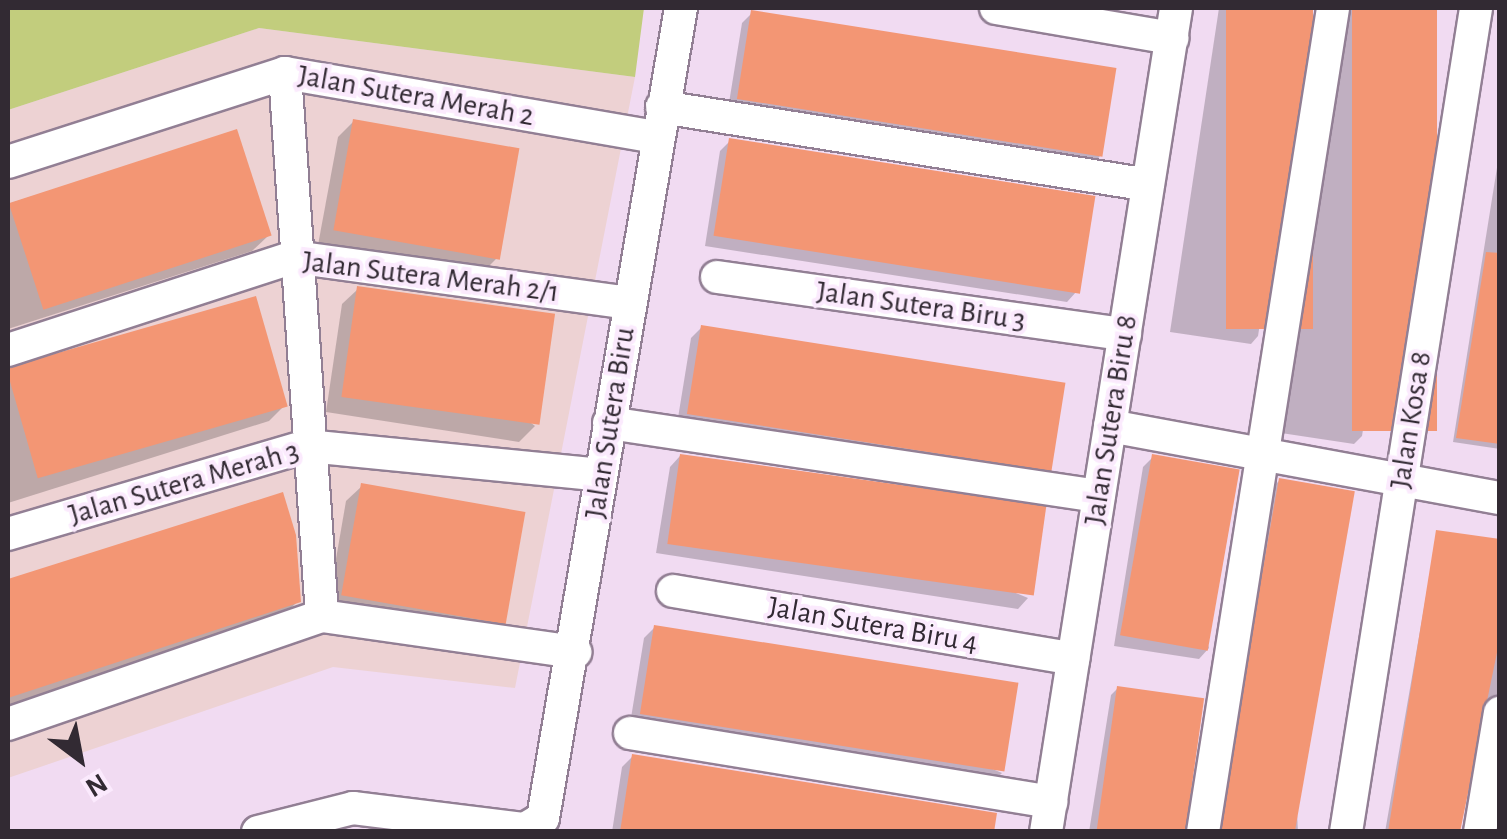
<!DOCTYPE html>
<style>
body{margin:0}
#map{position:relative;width:1507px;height:839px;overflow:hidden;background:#f1dbf2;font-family:"Alegreya Sans",sans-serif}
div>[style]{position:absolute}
.commercial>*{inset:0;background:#edd2d3}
.green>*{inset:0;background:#c2cd7d}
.shadow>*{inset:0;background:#0003}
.building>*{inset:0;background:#f39674;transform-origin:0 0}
.roads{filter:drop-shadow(2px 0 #927f94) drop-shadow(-2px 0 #927f94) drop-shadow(0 2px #927f94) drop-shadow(0 -2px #927f94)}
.minor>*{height:32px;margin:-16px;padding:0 16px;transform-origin:16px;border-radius:16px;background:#fff}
span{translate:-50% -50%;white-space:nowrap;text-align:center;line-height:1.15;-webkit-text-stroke:8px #fbeafd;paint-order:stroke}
.street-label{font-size:30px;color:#322a33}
.frame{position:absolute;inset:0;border:10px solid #322a33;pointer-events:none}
.north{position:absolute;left:30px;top:709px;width:100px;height:100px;-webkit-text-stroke:8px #fbeafd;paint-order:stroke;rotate:148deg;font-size:28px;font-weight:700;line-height:40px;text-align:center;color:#322a33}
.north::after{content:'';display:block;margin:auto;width:35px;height:45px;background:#322a33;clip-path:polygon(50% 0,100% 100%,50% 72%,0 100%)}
</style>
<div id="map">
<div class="commercial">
<div style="clip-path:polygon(259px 28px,635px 77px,515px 688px,333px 667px,8px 778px,8px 110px)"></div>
</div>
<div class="green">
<div style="clip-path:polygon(8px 8px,644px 8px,635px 77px,259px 28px,8px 110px)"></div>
</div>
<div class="shadow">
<div style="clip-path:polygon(1219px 8px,1310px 8px,1258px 336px,1251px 344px,1170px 332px)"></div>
<div style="clip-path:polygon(1341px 8px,1433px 8px,1362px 436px,1354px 444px,1281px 433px)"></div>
<div style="clip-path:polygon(752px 13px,1100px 156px,1090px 167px,728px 109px,742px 23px)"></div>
<div style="clip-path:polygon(354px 121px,498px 257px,482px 273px,318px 245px,338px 137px)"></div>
<div style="clip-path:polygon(236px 132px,268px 236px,252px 251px,8px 329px,8px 204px)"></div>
<div style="clip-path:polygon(730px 141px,1077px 291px,1067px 302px,705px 246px,720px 151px)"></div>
<div style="clip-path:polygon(1500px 149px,1500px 449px,1453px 442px)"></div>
<div style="clip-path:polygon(358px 289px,535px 426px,519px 442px,326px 412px,342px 304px)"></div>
<div style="clip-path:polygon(255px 300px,285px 405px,269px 421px,8px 503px,8px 378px)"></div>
<div style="clip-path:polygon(701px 328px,1050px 468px,1039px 478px,677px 424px,691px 338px)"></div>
<div style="clip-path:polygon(680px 456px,1028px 598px,1018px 609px,656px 553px,670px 467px)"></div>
<div style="clip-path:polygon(1153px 457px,1209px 648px,1199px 659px,1114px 646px,1143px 467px)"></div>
<div style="clip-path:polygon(1280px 480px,1298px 832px,1216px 832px,1273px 487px)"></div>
<div style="clip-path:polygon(362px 486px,504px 621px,488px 637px,327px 611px,346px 501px)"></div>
<div style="clip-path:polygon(281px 495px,298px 601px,282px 617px,8px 706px,8px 582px)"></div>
<div style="clip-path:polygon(1437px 533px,1500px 542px,1500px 701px,1482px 703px,1459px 832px,1385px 832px)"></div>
<div style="clip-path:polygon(655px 627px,1002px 773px,992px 783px,630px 724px,644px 638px)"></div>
<div style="clip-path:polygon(1118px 688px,1181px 832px,1089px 832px,1111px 695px)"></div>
<div style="clip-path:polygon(633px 756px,992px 832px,612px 832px,622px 767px)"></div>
</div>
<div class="building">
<div style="left:1226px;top:8px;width:87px;height:321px"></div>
<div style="left:1352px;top:8px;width:85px;height:423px"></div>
<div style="left:751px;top:10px;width:370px;height:90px;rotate:9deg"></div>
<div style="left:353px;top:119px;width:169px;height:113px;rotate:10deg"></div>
<div style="left:237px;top:129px;width:112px;height:240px;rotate:72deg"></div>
<div style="left:729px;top:138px;width:371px;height:99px;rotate:9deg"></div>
<div style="clip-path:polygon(1486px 252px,1500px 253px,1500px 444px,1456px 438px)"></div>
<div style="left:357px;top:286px;width:200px;height:112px;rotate:8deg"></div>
<div style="left:256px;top:296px;width:115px;height:260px;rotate:74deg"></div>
<div style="left:701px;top:325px;width:369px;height:90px;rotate:9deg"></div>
<div style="left:680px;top:454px;width:370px;height:91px;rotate:8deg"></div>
<div style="left:1152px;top:454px;width:89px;height:184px;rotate:10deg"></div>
<div style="left:1279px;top:478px;width:77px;height:358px;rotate:10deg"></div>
<div style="left:361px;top:483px;width:167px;height:114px;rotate:10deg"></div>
<div style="clip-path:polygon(283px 492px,296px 535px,301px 602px,8px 698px,8px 579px)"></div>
<div style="clip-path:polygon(1436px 530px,1500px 539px,1500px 638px,1460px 832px,1388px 832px)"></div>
<div style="left:654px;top:625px;width:369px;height:90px;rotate:9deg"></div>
<div style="left:1117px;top:686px;width:88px;height:148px;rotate:8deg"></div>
<div style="clip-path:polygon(632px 754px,997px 813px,994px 832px,620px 832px)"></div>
</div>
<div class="roads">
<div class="minor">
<div style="left:996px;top:8px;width:179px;rotate:9.7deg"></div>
<div style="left:285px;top:73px;width:544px;rotate:86.1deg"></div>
<div style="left:662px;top:107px;width:492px;rotate:9.1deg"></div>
<div style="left:8px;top:162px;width:291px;rotate:-17.8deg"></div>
<div style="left:285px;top:73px;width:376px;rotate:9.8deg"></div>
<div style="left:717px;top:277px;width:412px;rotate:8deg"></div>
<div style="left:8px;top:350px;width:301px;rotate:-18deg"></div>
<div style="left:294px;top:257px;width:338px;rotate:7.8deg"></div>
<div style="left:609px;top:423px;width:495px;rotate:8.5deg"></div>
<div style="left:1110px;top:426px;width:397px;rotate:10.5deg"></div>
<div style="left:8px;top:534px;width:312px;rotate:-16.4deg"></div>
<div style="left:307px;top:446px;width:295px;rotate:5.6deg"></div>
<div style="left:673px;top:591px;width:406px;rotate:9.6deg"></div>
<div style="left:8px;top:724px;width:332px;rotate:-19deg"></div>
<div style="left:322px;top:616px;width:256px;rotate:8.1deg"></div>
<div style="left:630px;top:733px;width:427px;rotate:9.3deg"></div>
<div style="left:258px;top:832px;width:98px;rotate:-14.2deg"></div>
<div style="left:353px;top:808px;width:173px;rotate:7deg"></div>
<div style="left:525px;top:829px;width:21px;rotate:-31deg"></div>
<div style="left:543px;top:818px;width:822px;rotate:-80.33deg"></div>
<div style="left:1046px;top:832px;width:834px;rotate:-81.03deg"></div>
<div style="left:1203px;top:832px;width:834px;rotate:-81.03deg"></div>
<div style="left:1346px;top:832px;width:834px;rotate:-81.03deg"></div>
<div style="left:1480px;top:832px;width:121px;rotate:-80.5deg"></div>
</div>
</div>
<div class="street-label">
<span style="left:416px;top:96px;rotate:10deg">Jalan Sutera Merah 2</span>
<span style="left:431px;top:277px;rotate:7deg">Jalan Sutera Merah 2/1</span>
<span style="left:921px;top:306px;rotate:8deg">Jalan Sutera Biru 3</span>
<span style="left:1111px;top:420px;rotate:-81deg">Jalan Sutera Biru 8</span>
<span style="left:1411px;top:420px;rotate:-81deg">Jalan Kosa 8</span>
<span style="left:610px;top:423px;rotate:-81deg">Jalan Sutera Biru</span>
<span style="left:184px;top:483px;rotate:-16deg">Jalan Sutera Merah 3</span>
<span style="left:873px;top:625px;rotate:10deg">Jalan Sutera Biru 4</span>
</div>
<div class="frame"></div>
<div class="north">N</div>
</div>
